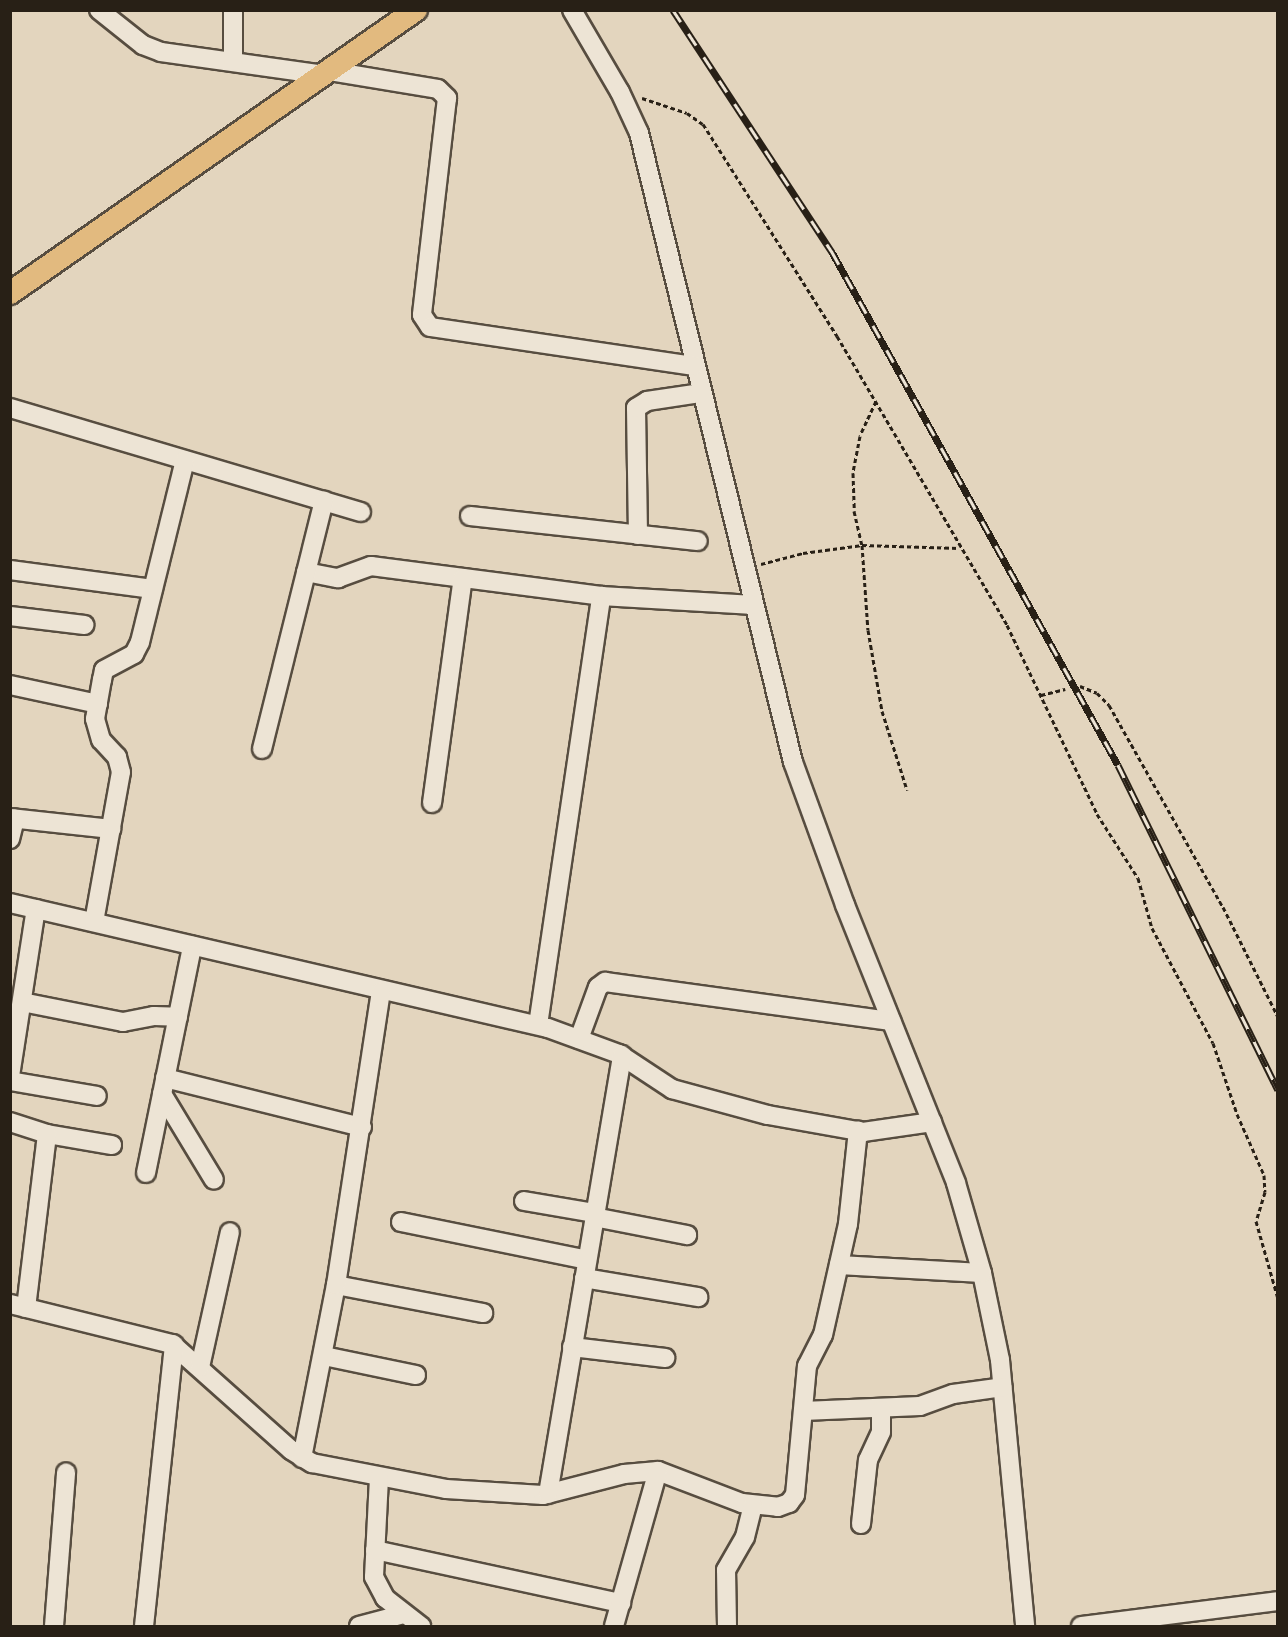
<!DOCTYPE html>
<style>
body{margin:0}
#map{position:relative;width:1288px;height:1637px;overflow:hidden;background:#e3d5be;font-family:"Libre Bodoni",serif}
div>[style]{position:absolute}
.path>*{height:3px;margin-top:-1.5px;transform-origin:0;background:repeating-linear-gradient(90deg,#282016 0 4.5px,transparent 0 7.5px)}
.roads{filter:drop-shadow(2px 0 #574d40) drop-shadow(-2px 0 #574d40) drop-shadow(0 2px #574d40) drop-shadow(0 -2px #574d40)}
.minor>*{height:18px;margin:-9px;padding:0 9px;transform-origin:9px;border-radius:9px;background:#ede4d5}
.major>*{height:22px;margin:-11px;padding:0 11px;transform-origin:11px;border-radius:11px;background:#e2ba7f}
.rail>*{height:7px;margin-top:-3.5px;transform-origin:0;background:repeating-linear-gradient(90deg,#ede4d5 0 14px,#282016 0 28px);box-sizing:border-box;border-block:2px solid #282016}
span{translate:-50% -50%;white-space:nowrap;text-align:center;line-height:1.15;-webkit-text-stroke:4.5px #ede4d5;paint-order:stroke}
.frame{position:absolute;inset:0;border:12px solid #282016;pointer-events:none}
</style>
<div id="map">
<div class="path">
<div style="left:642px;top:98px;width:47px;rotate:18.4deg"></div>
<div style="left:687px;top:113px;width:19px;rotate:35deg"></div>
<div style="left:703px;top:124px;width:251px;rotate:57.7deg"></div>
<div style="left:837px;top:336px;width:335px;rotate:59.5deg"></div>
<div style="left:1007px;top:625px;width:209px;rotate:64.5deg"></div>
<div style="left:1097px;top:814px;width:76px;rotate:57.4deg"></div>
<div style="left:1138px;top:878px;width:52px;rotate:74.4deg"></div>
<div style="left:1152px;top:928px;width:130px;rotate:62.1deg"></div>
<div style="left:1213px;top:1043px;width:75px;rotate:71.3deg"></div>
<div style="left:1237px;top:1114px;width:67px;rotate:66.1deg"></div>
<div style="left:1264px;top:1175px;width:17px;rotate:87deg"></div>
<div style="left:1265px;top:1192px;width:30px;rotate:107deg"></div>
<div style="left:1256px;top:1221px;width:81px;rotate:74.2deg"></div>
<div style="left:876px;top:401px;width:38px;rotate:115deg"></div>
<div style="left:860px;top:436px;width:38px;rotate:101deg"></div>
<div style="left:853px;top:473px;width:38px;rotate:88deg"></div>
<div style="left:854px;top:511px;width:35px;rotate:77deg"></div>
<div style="left:862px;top:545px;width:85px;rotate:86deg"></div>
<div style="left:868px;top:630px;width:82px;rotate:80.2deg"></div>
<div style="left:882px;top:711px;width:83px;rotate:72.4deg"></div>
<div style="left:761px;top:564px;width:43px;rotate:-14.7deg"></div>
<div style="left:803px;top:553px;width:60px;rotate:-7.7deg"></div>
<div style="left:862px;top:545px;width:97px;rotate:1.8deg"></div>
<div style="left:1080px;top:686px;width:18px;rotate:22deg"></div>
<div style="left:1097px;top:693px;width:17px;rotate:45deg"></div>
<div style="left:1109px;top:705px;width:232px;rotate:60.6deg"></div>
<div style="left:1223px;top:907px;width:123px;rotate:63.4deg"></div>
<div style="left:1041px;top:695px;width:25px;rotate:-14deg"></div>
</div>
<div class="roads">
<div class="minor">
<div style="left:99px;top:10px;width:56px;rotate:38.5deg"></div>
<div style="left:143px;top:45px;width:19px;rotate:21deg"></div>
<div style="left:161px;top:52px;width:165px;rotate:8deg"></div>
<div style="left:233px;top:10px;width:51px;rotate:90deg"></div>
<div style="left:572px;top:10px;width:95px;rotate:59.7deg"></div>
<div style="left:620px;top:92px;width:45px;rotate:65.1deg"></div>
<div style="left:639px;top:133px;width:648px;rotate:76.24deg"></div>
<div style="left:793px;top:762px;width:152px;rotate:70deg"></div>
<div style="left:845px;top:905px;width:299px;rotate:68.2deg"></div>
<div style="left:956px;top:1183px;width:94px;rotate:73.9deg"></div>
<div style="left:982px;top:1273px;width:89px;rotate:78.3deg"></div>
<div style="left:1000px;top:1360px;width:267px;rotate:84.6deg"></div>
<div style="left:330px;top:71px;width:109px;rotate:9.5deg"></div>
<div style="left:438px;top:89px;width:13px;rotate:45deg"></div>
<div style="left:447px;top:98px;width:218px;rotate:96.6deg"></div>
<div style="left:422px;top:315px;width:14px;rotate:56deg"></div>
<div style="left:430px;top:327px;width:267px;rotate:8.4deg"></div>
<div style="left:10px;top:408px;width:366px;rotate:16.5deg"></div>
<div style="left:470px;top:516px;width:229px;rotate:6.3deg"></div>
<div style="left:638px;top:535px;width:127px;rotate:-90.9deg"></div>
<div style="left:636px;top:408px;width:13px;rotate:-32deg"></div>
<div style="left:647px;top:401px;width:55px;rotate:-8.4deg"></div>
<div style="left:10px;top:570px;width:144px;rotate:7.6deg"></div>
<div style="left:306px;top:572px;width:33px;rotate:11deg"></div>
<div style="left:338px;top:578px;width:35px;rotate:-20deg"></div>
<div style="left:371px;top:566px;width:232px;rotate:7.4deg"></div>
<div style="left:601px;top:596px;width:153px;rotate:3.4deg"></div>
<div style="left:10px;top:616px;width:75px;rotate:6.9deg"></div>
<div style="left:10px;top:685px;width:90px;rotate:12.2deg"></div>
<div style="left:262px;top:749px;width:256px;rotate:-76deg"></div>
<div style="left:432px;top:803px;width:227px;rotate:-82.2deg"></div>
<div style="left:10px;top:818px;width:102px;rotate:6.2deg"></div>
<div style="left:10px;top:839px;width:21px;rotate:-76deg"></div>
<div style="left:10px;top:903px;width:552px;rotate:13.08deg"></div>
<div style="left:548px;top:1028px;width:76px;rotate:20.1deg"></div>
<div style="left:619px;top:1054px;width:64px;rotate:33.4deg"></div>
<div style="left:672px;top:1089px;width:99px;rotate:15.2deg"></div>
<div style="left:768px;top:1115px;width:97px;rotate:10.1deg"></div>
<div style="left:863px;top:1132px;width:70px;rotate:-8.2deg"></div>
<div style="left:94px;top:922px;width:152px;rotate:-79.8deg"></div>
<div style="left:121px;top:772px;width:16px;rotate:-105deg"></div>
<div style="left:117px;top:757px;width:23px;rotate:-133deg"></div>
<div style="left:101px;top:740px;width:22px;rotate:-106deg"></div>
<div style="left:95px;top:719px;width:40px;rotate:-80deg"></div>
<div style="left:102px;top:680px;width:10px;rotate:-79deg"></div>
<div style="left:104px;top:670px;width:34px;rotate:-28deg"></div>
<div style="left:134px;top:654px;width:13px;rotate:-63deg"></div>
<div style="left:140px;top:642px;width:187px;rotate:-76.1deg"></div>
<div style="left:22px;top:1002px;width:103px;rotate:11.2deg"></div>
<div style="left:123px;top:1022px;width:32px;rotate:-11deg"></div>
<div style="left:154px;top:1016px;width:24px;rotate:2deg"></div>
<div style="left:538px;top:1025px;width:434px;rotate:-81.6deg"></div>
<div style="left:579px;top:1039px;width:55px;rotate:-69.9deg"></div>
<div style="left:598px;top:987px;width:9px;rotate:-36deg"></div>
<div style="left:605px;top:982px;width:289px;rotate:7.8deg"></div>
<div style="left:10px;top:1076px;width:169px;rotate:-81.2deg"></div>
<div style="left:165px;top:1078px;width:203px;rotate:14deg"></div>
<div style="left:10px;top:1081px;width:88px;rotate:9.8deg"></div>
<div style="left:162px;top:1094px;width:100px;rotate:58.8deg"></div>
<div style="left:10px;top:1122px;width:39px;rotate:18deg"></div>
<div style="left:47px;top:1134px;width:66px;rotate:9.6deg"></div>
<div style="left:146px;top:1173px;width:232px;rotate:-78.5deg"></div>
<div style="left:524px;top:1201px;width:72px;rotate:9.6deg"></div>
<div style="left:594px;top:1217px;width:95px;rotate:11deg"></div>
<div style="left:401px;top:1222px;width:190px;rotate:11.5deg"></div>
<div style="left:839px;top:1265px;width:143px;rotate:3.2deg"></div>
<div style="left:584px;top:1278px;width:116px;rotate:9.5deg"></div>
<div style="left:336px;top:1285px;width:150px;rotate:10.8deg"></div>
<div style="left:10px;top:1304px;width:167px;rotate:13.9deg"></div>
<div style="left:172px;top:1344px;width:159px;rotate:41.7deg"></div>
<div style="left:291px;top:1450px;width:25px;rotate:32deg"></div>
<div style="left:312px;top:1463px;width:136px;rotate:11deg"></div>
<div style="left:446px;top:1489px;width:97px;rotate:3.5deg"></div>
<div style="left:543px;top:1495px;width:84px;rotate:-14.5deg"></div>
<div style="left:624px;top:1474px;width:34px;rotate:-5deg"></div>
<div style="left:658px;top:1471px;width:90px;rotate:20.9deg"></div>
<div style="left:742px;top:1503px;width:36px;rotate:6deg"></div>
<div style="left:778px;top:1507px;width:12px;rotate:-20deg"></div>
<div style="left:789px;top:1503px;width:10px;rotate:-53deg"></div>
<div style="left:795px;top:1495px;width:130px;rotate:-84.7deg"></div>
<div style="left:807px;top:1366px;width:35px;rotate:-63deg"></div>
<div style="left:823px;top:1335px;width:114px;rotate:-77.3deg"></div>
<div style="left:848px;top:1224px;width:94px;rotate:-83.9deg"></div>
<div style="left:26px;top:1308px;width:175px;rotate:-83.1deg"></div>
<div style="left:572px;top:1347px;width:94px;rotate:6.7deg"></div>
<div style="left:324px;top:1356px;width:94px;rotate:11.7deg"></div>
<div style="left:200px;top:1367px;width:138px;rotate:-77.5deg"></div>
<div style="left:803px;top:1411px;width:117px;rotate:-2.4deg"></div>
<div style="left:920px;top:1406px;width:35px;rotate:-20deg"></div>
<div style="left:953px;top:1394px;width:50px;rotate:-8deg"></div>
<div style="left:302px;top:1458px;width:176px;rotate:-78.9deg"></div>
<div style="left:336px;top:1285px;width:297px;rotate:-81.3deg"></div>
<div style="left:379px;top:1478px;width:99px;rotate:92.9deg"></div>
<div style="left:374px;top:1577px;width:24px;rotate:62deg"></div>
<div style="left:385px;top:1598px;width:46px;rotate:37.9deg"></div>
<div style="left:548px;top:1494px;width:445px;rotate:-80.4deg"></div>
<div style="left:861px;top:1524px;width:64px;rotate:-83.8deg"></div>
<div style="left:868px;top:1460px;width:31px;rotate:-65deg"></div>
<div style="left:881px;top:1432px;width:22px;rotate:-90deg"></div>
<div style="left:375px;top:1550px;width:252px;rotate:12.2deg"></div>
<div style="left:54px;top:1626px;width:154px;rotate:-85.5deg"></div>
<div style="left:144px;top:1626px;width:283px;rotate:-83.9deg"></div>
<div style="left:359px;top:1626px;width:47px;rotate:-14.9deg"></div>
<div style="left:614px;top:1626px;width:161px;rotate:-74.2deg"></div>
<div style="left:727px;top:1626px;width:56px;rotate:-91deg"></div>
<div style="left:726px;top:1570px;width:38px;rotate:-60deg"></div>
<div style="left:745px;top:1537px;width:32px;rotate:-76deg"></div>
<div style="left:1081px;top:1626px;width:199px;rotate:-7.2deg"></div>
</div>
<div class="major">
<div style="left:10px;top:293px;width:495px;rotate:-34.9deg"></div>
</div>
</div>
<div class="rail">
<div style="left:673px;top:10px;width:290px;rotate:56.7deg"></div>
<div style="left:832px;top:252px;width:587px;rotate:60.86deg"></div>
<div style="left:1118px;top:765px;width:362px;rotate:63.8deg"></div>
</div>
<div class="frame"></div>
</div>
